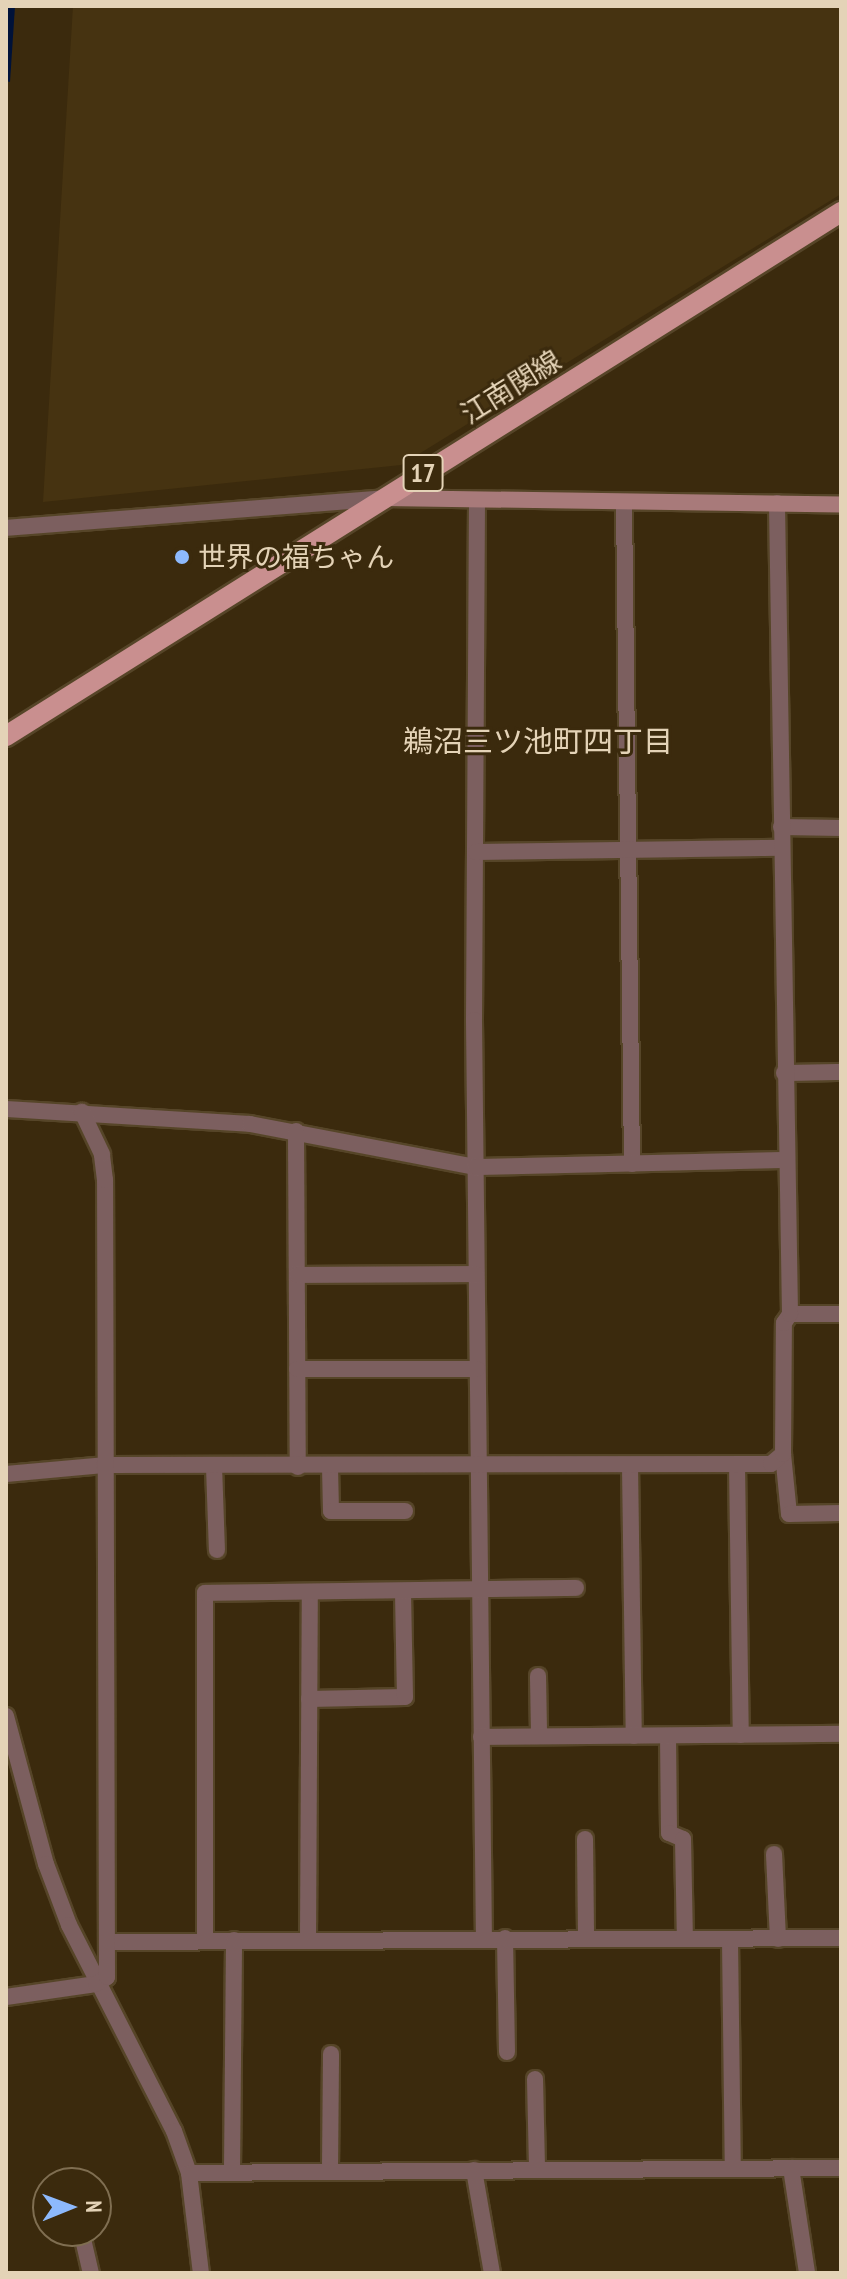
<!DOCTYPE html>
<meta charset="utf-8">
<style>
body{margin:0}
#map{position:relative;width:847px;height:2279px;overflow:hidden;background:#3b2a0d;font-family:"PT Sans Narrow","Noto Sans JP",sans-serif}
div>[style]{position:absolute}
.built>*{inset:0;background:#463311}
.water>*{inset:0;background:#001239}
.roads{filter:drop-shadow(2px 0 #564528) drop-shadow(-2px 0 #564528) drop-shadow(0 2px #564528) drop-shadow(0 -2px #564528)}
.street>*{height:16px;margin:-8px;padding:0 8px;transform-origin:8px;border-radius:8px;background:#7c5f5f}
.secondary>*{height:16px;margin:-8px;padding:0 8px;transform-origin:8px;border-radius:8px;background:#a87a7a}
.primary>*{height:20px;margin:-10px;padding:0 10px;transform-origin:10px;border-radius:10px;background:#c98f8f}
.dots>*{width:22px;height:22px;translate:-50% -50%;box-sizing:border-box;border:4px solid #3b2a0d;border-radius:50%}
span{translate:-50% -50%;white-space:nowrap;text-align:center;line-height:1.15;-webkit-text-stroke:6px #3b2a0d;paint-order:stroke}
.shield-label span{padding:2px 6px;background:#3b2a0d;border:2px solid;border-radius:6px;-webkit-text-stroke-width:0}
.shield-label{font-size:26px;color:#e4d3b7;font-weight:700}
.street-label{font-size:28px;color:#e4d3b7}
.poi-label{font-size:28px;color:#e4d3b7}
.left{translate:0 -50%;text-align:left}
.neighbourhood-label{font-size:30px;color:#e4d3b7}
.frame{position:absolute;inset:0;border:8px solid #e4d3b7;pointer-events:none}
.north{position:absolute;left:32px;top:2167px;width:80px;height:80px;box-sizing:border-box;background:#3b2a0d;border:2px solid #7f6e51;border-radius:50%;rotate:89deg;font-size:22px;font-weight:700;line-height:32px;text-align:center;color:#e4d3b7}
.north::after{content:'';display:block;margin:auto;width:28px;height:36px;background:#8db9fc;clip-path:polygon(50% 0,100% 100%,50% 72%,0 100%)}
</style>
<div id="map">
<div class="built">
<div style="clip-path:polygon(73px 6px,841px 6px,841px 194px,401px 465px,43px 502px)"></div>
</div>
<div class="water">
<div style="clip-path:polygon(6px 6px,15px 6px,10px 82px,6px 81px)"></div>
</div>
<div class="roads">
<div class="street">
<div style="left:477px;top:500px;width:520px;rotate:90.33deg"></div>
<div style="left:474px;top:1020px;width:917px;rotate:89.38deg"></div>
<div style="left:624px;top:502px;width:662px;rotate:89.31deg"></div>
<div style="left:6px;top:528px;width:378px;rotate:-4.5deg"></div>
<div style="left:781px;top:827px;width:60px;rotate:1deg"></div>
<div style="left:476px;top:852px;width:305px;rotate:-0.8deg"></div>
<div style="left:784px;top:1073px;width:57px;rotate:-1deg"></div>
<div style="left:6px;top:1109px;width:244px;rotate:3.5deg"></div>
<div style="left:250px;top:1124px;width:230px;rotate:10.8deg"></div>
<div style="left:476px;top:1167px;width:309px;rotate:-1.3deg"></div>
<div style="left:296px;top:1131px;width:336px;rotate:89.7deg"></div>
<div style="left:297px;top:1275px;width:179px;rotate:-0.3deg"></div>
<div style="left:790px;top:1314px;width:51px"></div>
<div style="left:297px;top:1369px;width:180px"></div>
<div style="left:783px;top:1454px;width:60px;rotate:84.3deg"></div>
<div style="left:789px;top:1514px;width:52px;rotate:-1.1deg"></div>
<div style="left:737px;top:1464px;width:271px;rotate:89.2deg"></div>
<div style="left:630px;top:1465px;width:271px;rotate:89.2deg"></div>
<div style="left:214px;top:1466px;width:84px;rotate:88deg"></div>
<div style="left:330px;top:1467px;width:44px;rotate:88.7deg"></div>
<div style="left:331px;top:1511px;width:74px"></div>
<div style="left:6px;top:1474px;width:98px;rotate:-5.2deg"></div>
<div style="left:104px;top:1465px;width:667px;rotate:-0.09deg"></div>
<div style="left:771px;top:1464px;width:16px;rotate:-40deg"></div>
<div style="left:783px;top:1454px;width:131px;rotate:-89.6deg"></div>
<div style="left:784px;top:1323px;width:11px;rotate:-56deg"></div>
<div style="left:790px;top:1314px;width:811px;rotate:-90.92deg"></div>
<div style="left:538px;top:1676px;width:60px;rotate:89deg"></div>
<div style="left:309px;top:1699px;width:96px;rotate:-1.2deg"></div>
<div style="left:405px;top:1697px;width:106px;rotate:-91.1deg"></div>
<div style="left:6px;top:1716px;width:153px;rotate:74.9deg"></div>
<div style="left:46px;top:1864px;width:65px;rotate:69.3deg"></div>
<div style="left:69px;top:1925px;width:231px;rotate:63deg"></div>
<div style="left:174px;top:2131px;width:45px;rotate:70.3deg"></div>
<div style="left:189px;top:2173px;width:101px;rotate:83.2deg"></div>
<div style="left:668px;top:1736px;width:97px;rotate:89.4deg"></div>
<div style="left:669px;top:1833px;width:15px;rotate:23deg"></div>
<div style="left:683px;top:1839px;width:100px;rotate:88.9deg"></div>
<div style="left:481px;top:1737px;width:360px;rotate:-0.5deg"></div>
<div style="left:585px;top:1839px;width:99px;rotate:89.4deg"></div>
<div style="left:774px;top:1854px;width:85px;rotate:87.3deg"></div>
<div style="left:505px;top:1938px;width:114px;rotate:89deg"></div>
<div style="left:730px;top:1939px;width:230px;rotate:89.3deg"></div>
<div style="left:308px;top:1940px;width:348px;rotate:-89.7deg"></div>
<div style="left:205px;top:1941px;width:348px;rotate:-90deg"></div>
<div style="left:205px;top:1593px;width:371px;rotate:-0.8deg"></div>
<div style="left:108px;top:1942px;width:733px;rotate:-0.31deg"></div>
<div style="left:6px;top:1997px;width:91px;rotate:-8.2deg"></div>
<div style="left:96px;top:1984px;width:13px;rotate:-32deg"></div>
<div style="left:107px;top:1977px;width:797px;rotate:-90.14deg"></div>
<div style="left:105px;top:1180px;width:26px;rotate:-97deg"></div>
<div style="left:102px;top:1154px;width:47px;rotate:-115.5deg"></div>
<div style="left:535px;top:2079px;width:91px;rotate:88.7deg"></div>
<div style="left:791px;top:2168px;width:106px;rotate:81.3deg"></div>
<div style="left:474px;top:2170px;width:105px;rotate:80.1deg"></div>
<div style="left:330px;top:2171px;width:117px;rotate:-89.5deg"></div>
<div style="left:232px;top:2172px;width:232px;rotate:-89.5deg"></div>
<div style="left:189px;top:2173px;width:652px;rotate:-0.44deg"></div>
<div style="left:83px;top:2239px;width:35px;rotate:77deg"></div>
</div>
<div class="secondary">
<div style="left:384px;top:498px;width:457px;rotate:0.8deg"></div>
</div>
<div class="primary">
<div style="left:6px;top:736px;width:986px;rotate:-32.11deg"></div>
</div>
</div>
<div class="dots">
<div style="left:182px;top:557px;background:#8db9fc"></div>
</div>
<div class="shield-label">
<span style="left:423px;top:473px">17</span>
</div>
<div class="street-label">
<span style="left:511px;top:387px;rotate:-32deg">江南関線</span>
</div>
<div class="poi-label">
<span class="left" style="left:198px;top:557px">世界の福ちゃん</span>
</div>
<div class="neighbourhood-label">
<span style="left:538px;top:741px">鵜沼三ツ池町四丁目</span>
</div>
<div class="frame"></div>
<div class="north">N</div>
</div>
